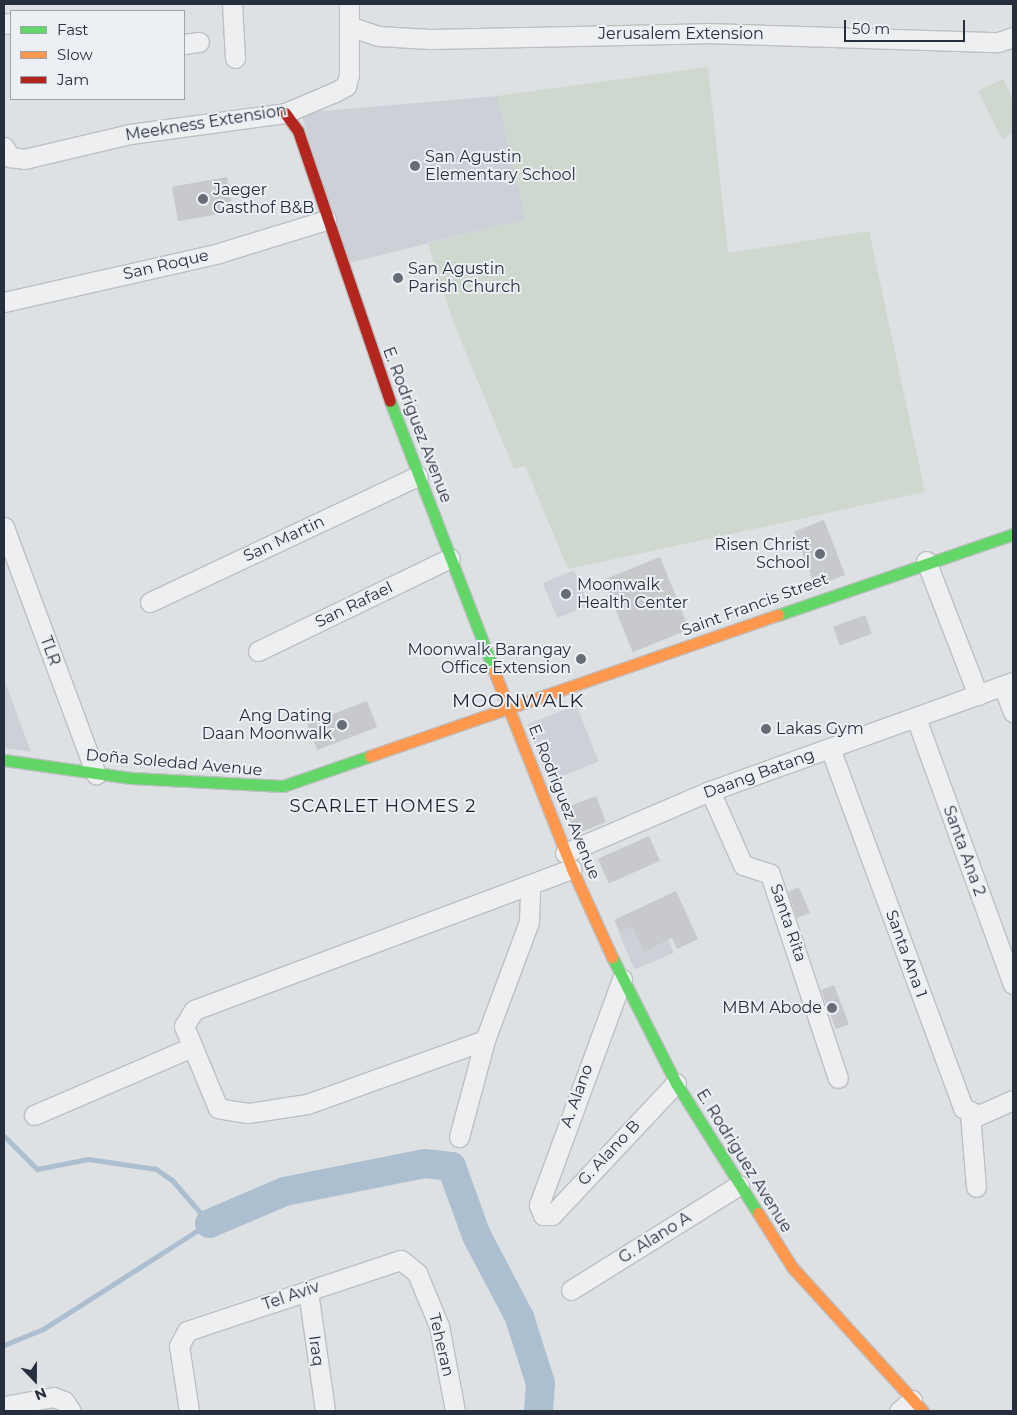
<!DOCTYPE html>
<meta charset="utf-8">
<style>
body{margin:0}
#map{position:relative;width:1017px;height:1415px;overflow:hidden;background:#dee1e4;font-family:Montserrat,sans-serif}
div>[style]{position:absolute}
.built>*{inset:0;background:#ccd1d7;transform-origin:0 0}
.green>*{inset:0;background:#cfd8cf}
.stream>*{height:5px;margin:-2.5px;padding:0 2.5px;transform-origin:2.5px;border-radius:2.5px;background:#acbfd0}
.river>*{height:29px;margin:-14.5px;padding:0 14.5px;transform-origin:14.5px;border-radius:14.5px;background:#acbfd0}
.building>*{inset:0;background:#c7c9cc;transform-origin:0 0}
.roads{filter:drop-shadow(1px 0 #bdbfc2) drop-shadow(-1px 0 #bdbfc2) drop-shadow(0 1px #bdbfc2) drop-shadow(0 -1px #bdbfc2)}
.street>*{height:19px;margin:-9.5px;padding:0 9.5px;transform-origin:9.5px;border-radius:9.5px;background:#eeeff1}
.fast>*{height:11px;margin:-5.5px;padding:0 5.5px;transform-origin:5.5px;border-radius:5.5px;background:#63d668}
.slow>*{height:11px;margin:-5.5px;padding:0 5.5px;transform-origin:5.5px;border-radius:5.5px;background:#ff974d}
.jam>*{height:11px;margin:-5.5px;padding:0 5.5px;transform-origin:5.5px;border-radius:5.5px;background:#b3261e}
.dots>*{width:14px;height:14px;translate:-50% -50%;box-sizing:border-box;border:2px solid #ecf0f4;border-radius:50%}
span{translate:-50% -50%;white-space:nowrap;text-align:center;line-height:1.15;-webkit-text-stroke:4px #ecf0f4;paint-order:stroke}
.street-label{font-size:16px;color:#262f3d}
.poi-label{font-size:16px;color:#262f3d}
.left{translate:0 -50%;text-align:left}
.right{translate:-100% -50%;text-align:right}
.neighbourhood-label{font-size:18px;color:#19212d;letter-spacing:1px}
.quarter-label{font-size:19px;color:#19212d;letter-spacing:1px}
.frame{position:absolute;inset:0;border:5px solid #262f3d;pointer-events:none}
.legend{position:absolute;left:10px;top:10px;width:175px;height:90px;box-sizing:border-box;background:#ecf0f4;border:1px solid #9da3ab;margin:0;padding:6px 9px;list-style:none;font-size:15px;color:#262f3d}
.legend li{display:flex;align-items:center;gap:10px;height:25px}
.legend b{width:25px;border:1px solid #9da3ab}
.north{position:absolute;left:10px;top:1355px;width:50px;height:50px;-webkit-text-stroke:4px #ecf0f4;paint-order:stroke;rotate:158deg;font-size:14px;font-weight:700;line-height:20px;text-align:center;color:#262f3d}
.north::after{content:'';display:block;margin:auto;width:18px;height:22px;background:#262f3d;clip-path:polygon(50% 0,100% 100%,50% 72%,0 100%)}
.scale{position:absolute;left:844px;top:20px;width:121px;height:22px;box-sizing:border-box;border:2px solid #262f3d;border-top:0;padding-left:6px;font-size:15px;line-height:18px;white-space:nowrap;color:#262f3d;-webkit-text-stroke:4px #ecf0f4;paint-order:stroke}
</style>
<div id="map">
<div class="built">
<div style="clip-path:polygon(497px 96px,526px 219px,345px 264px,301px 113px)"></div>
<div style="left:574px;top:570px;width:38px;height:34px;rotate:67deg"></div>
<div style="clip-path:polygon(4px 679px,31px 752px,4px 748px)"></div>
<div style="left:576px;top:705px;width:61px;height:53px;rotate:68deg"></div>
<div style="left:658px;top:915px;width:41px;height:43px;rotate:67deg"></div>
</div>
<div class="green">
<div style="clip-path:polygon(708px 67px,728px 253px,869px 231px,925px 492px,568px 569px,525px 466px,514px 469px,452px 319px,428px 244px,526px 219px,497px 96px)"></div>
<div style="clip-path:polygon(1003px 79px,1013px 100px,1013px 133px,1002px 139px,978px 91px)"></div>
</div>
<div class="stream">
<div style="left:4px;top:1136px;width:47px;rotate:45deg"></div>
<div style="left:37px;top:1169px;width:52px;rotate:-11.1deg"></div>
<div style="left:88px;top:1159px;width:69px;rotate:8.4deg"></div>
<div style="left:156px;top:1169px;width:19px;rotate:35deg"></div>
<div style="left:172px;top:1180px;width:57px;rotate:49.3deg"></div>
<div style="left:209px;top:1223px;width:197px;rotate:147.4deg"></div>
<div style="left:43px;top:1329px;width:42px;rotate:157.7deg"></div>
</div>
<div class="river">
<div style="left:209px;top:1223px;width:82px;rotate:-23.1deg"></div>
<div style="left:284px;top:1191px;width:143px;rotate:-11.3deg"></div>
<div style="left:424px;top:1163px;width:27px;rotate:6deg"></div>
<div style="left:451px;top:1166px;width:73px;rotate:70.1deg"></div>
<div style="left:476px;top:1235px;width:93px;rotate:62.3deg"></div>
<div style="left:519px;top:1317px;width:69px;rotate:72.3deg"></div>
<div style="left:540px;top:1383px;width:28px;rotate:94deg"></div>
</div>
<div class="building">
<div style="left:227px;top:177px;width:35px;height:56px;rotate:80deg"></div>
<div style="left:824px;top:520px;width:59px;height:32px;rotate:69deg"></div>
<div style="left:660px;top:557px;width:78px;height:61px;rotate:68deg"></div>
<div style="left:865px;top:615px;width:20px;height:34px;rotate:70deg"></div>
<div style="left:367px;top:701px;width:28px;height:64px;rotate:69deg"></div>
<div style="left:596px;top:796px;width:28px;height:33px;rotate:69deg"></div>
<div style="left:649px;top:836px;width:27px;height:56px;rotate:66deg"></div>
<div style="clip-path:polygon(799px 887px,810px 913px,797px 918px,788px 892px)"></div>
<div style="clip-path:polygon(676px 891px,698px 939px,677px 949px,672px 938px,644px 951px,632px 926px,620px 932px,614px 920px)"></div>
<div style="left:834px;top:985px;width:42px;height:14px;rotate:69deg"></div>
</div>
<div class="roads">
<div class="street">
<div style="left:232px;top:4px;width:54px;rotate:86.8deg"></div>
<div style="left:4px;top:24px;width:7px;rotate:-8deg"></div>
<div style="left:349px;top:26px;width:31px;rotate:19deg"></div>
<div style="left:378px;top:36px;width:52px;rotate:3.3deg"></div>
<div style="left:430px;top:39px;width:276px;rotate:-1.2deg"></div>
<div style="left:706px;top:33px;width:292px;rotate:1.8deg"></div>
<div style="left:998px;top:42px;width:16px;rotate:-18deg"></div>
<div style="left:184px;top:44px;width:15px;rotate:-8deg"></div>
<div style="left:4px;top:147px;width:12px;rotate:59deg"></div>
<div style="left:10px;top:157px;width:14px;rotate:8deg"></div>
<div style="left:24px;top:159px;width:109px;rotate:-13.3deg"></div>
<div style="left:130px;top:134px;width:156px;rotate:-7.7deg"></div>
<div style="left:285px;top:113px;width:54px;rotate:-22.8deg"></div>
<div style="left:335px;top:92px;width:13px;rotate:-29deg"></div>
<div style="left:346px;top:86px;width:11px;rotate:-75deg"></div>
<div style="left:349px;top:75px;width:71px;rotate:-90deg"></div>
<div style="left:4px;top:302px;width:221px;rotate:-12.8deg"></div>
<div style="left:219px;top:253px;width:112px;rotate:-17.1deg"></div>
<div style="left:4px;top:527px;width:264px;rotate:69.6deg"></div>
<div style="left:926px;top:561px;width:144px;rotate:68.8deg"></div>
<div style="left:150px;top:602px;width:296px;rotate:-25.2deg"></div>
<div style="left:258px;top:651px;width:213px;rotate:-25.8deg"></div>
<div style="left:1003px;top:686px;width:28px;rotate:69deg"></div>
<div style="left:916px;top:718px;width:283px;rotate:70deg"></div>
<div style="left:830px;top:748px;width:384px;rotate:69.7deg"></div>
<div style="left:963px;top:1108px;width:17px;rotate:24deg"></div>
<div style="left:979px;top:1115px;width:37px;rotate:-24deg"></div>
<div style="left:710px;top:791px;width:81px;rotate:66deg"></div>
<div style="left:743px;top:865px;width:28px;rotate:18deg"></div>
<div style="left:770px;top:874px;width:215px;rotate:71.6deg"></div>
<div style="left:565px;top:853px;width:158px;rotate:-23.2deg"></div>
<div style="left:710px;top:791px;width:322px;rotate:-19.8deg"></div>
<div style="left:622px;top:979px;width:241px;rotate:110.2deg"></div>
<div style="left:539px;top:1205px;width:11px;rotate:68deg"></div>
<div style="left:543px;top:1215px;width:9px"></div>
<div style="left:552px;top:1215px;width:181px;rotate:-46.8deg"></div>
<div style="left:485px;top:1040px;width:189px;rotate:160.2deg"></div>
<div style="left:307px;top:1104px;width:60px;rotate:171.3deg"></div>
<div style="left:248px;top:1113px;width:30px;rotate:-171deg"></div>
<div style="left:218px;top:1108px;width:89px;rotate:-112.5deg"></div>
<div style="left:184px;top:1026px;width:19px;rotate:-58deg"></div>
<div style="left:194px;top:1010px;width:403px;rotate:-20.5deg"></div>
<div style="left:970px;top:1114px;width:73px;rotate:85.3deg"></div>
<div style="left:34px;top:1115px;width:172px;rotate:-23.3deg"></div>
<div style="left:459px;top:1137px;width:100px;rotate:-75deg"></div>
<div style="left:485px;top:1040px;width:126px;rotate:-69.6deg"></div>
<div style="left:529px;top:922px;width:36px;rotate:-88deg"></div>
<div style="left:571px;top:1290px;width:198px;rotate:-32deg"></div>
<div style="left:308px;top:1291px;width:121px;rotate:81.9deg"></div>
<div style="left:4px;top:1406px;width:50px;rotate:-10.4deg"></div>
<div style="left:53px;top:1397px;width:12px;rotate:20deg"></div>
<div style="left:64px;top:1401px;width:12px;rotate:55deg"></div>
<div style="left:189px;top:1411px;width:66px;rotate:-98.7deg"></div>
<div style="left:179px;top:1346px;width:17px;rotate:-62deg"></div>
<div style="left:187px;top:1331px;width:225px;rotate:-18.4deg"></div>
<div style="left:401px;top:1260px;width:21px;rotate:39deg"></div>
<div style="left:417px;top:1273px;width:57px;rotate:67.5deg"></div>
<div style="left:439px;top:1326px;width:86px;rotate:79.3deg"></div>
<div style="left:899px;top:1411px;width:17px;rotate:-40deg"></div>
</div>
<div class="fast">
<div style="left:390px;top:401px;width:289px;rotate:68.9deg"></div>
<div style="left:778px;top:615px;width:249px;rotate:-19deg"></div>
<div style="left:4px;top:760px;width:128px;rotate:8.1deg"></div>
<div style="left:131px;top:778px;width:152px;rotate:3deg"></div>
<div style="left:283px;top:786px;width:92px;rotate:-19deg"></div>
<div style="left:612px;top:957px;width:141px;rotate:63.1deg"></div>
<div style="left:676px;top:1083px;width:154px;rotate:57.8deg"></div>
</div>
<div class="slow">
<div style="left:494px;top:671px;width:213px;rotate:68.5deg"></div>
<div style="left:572px;top:869px;width:97px;rotate:65.6deg"></div>
<div style="left:370px;top:756px;width:432px;rotate:-19.1deg"></div>
<div style="left:758px;top:1213px;width:64px;rotate:57.8deg"></div>
<div style="left:792px;top:1267px;width:195px;rotate:47.7deg"></div>
</div>
<div class="jam">
<div style="left:285px;top:113px;width:22px;rotate:54deg"></div>
<div style="left:298px;top:131px;width:285px;rotate:71.2deg"></div>
</div>
</div>
<div class="dots">
<div style="left:415px;top:166px;background:#666d77"></div>
<div style="left:203px;top:199px;background:#666d77"></div>
<div style="left:398px;top:278px;background:#666d77"></div>
<div style="left:820px;top:554px;background:#666d77"></div>
<div style="left:566px;top:594px;background:#666d77"></div>
<div style="left:581px;top:659px;background:#666d77"></div>
<div style="left:342px;top:725px;background:#666d77"></div>
<div style="left:766px;top:729px;background:#666d77"></div>
<div style="left:832px;top:1008px;background:#666d77"></div>
</div>
<div class="street-label">
<span style="left:681px;top:34px">Jerusalem Extension</span>
<span style="left:206px;top:123px;rotate:-9deg">Meekness Extension</span>
<span style="left:166px;top:265px;rotate:-13deg">San Roque</span>
<span style="left:417px;top:425px;rotate:69deg">E. Rodriguez Avenue</span>
<span style="left:284px;top:539px;rotate:-25deg">San Martin</span>
<span style="left:354px;top:605px;rotate:-26deg">San Rafael</span>
<span style="left:755px;top:605px;rotate:-20deg">Saint Francis Street</span>
<span style="left:50px;top:651px;rotate:70deg">TLR</span>
<span style="left:174px;top:763px;rotate:5deg">Doña Soledad Avenue</span>
<span style="left:759px;top:774px;rotate:-20deg">Daang Batang</span>
<span style="left:564px;top:802px;rotate:68deg">E. Rodriguez Avenue</span>
<span style="left:964px;top:851px;rotate:70deg">Santa Ana 2</span>
<span style="left:788px;top:923px;rotate:71deg">Santa Rita</span>
<span style="left:906px;top:954px;rotate:70deg">Santa Ana 1</span>
<span style="left:577px;top:1096px;rotate:-70deg">A. Alano</span>
<span style="left:609px;top:1153px;rotate:-47deg">G. Alano B</span>
<span style="left:744px;top:1161px;rotate:58deg">E. Rodriguez Avenue</span>
<span style="left:655px;top:1238px;rotate:-32deg">G. Alano A</span>
<span style="left:291px;top:1296px;rotate:-19deg">Tel Aviv</span>
<span style="left:441px;top:1345px;rotate:77deg">Teheran</span>
<span style="left:316px;top:1351px;rotate:82deg">Iraq</span>
</div>
<div class="poi-label">
<span class="left" style="left:425px;top:166px">San Agustin<br>Elementary School</span>
<span class="left" style="left:213px;top:199px">Jaeger<br>Gasthof B&amp;B</span>
<span class="left" style="left:408px;top:278px">San Agustin<br>Parish Church</span>
<span class="right" style="left:810px;top:554px">Risen Christ<br>School</span>
<span class="left" style="left:577px;top:594px">Moonwalk<br>Health Center</span>
<span class="right" style="left:571px;top:659px">Moonwalk Barangay<br>Office Extension</span>
<span class="right" style="left:332px;top:725px">Ang Dating<br>Daan Moonwalk</span>
<span class="left" style="left:776px;top:729px">Lakas Gym</span>
<span class="right" style="left:822px;top:1008px">MBM Abode</span>
</div>
<div class="neighbourhood-label">
<span style="left:383px;top:806px">SCARLET HOMES 2</span>
</div>
<div class="quarter-label">
<span style="left:518px;top:701px">MOONWALK</span>
</div>
<div class="frame"></div>
<ul class="legend">
<li><b style="height:6px;background:#63d668"></b>Fast</li>
<li><b style="height:6px;background:#ff974d"></b>Slow</li>
<li><b style="height:6px;background:#b3261e"></b>Jam</li>
</ul>
<div class="north">N</div>
<div class="scale">50 m</div>
</div>
